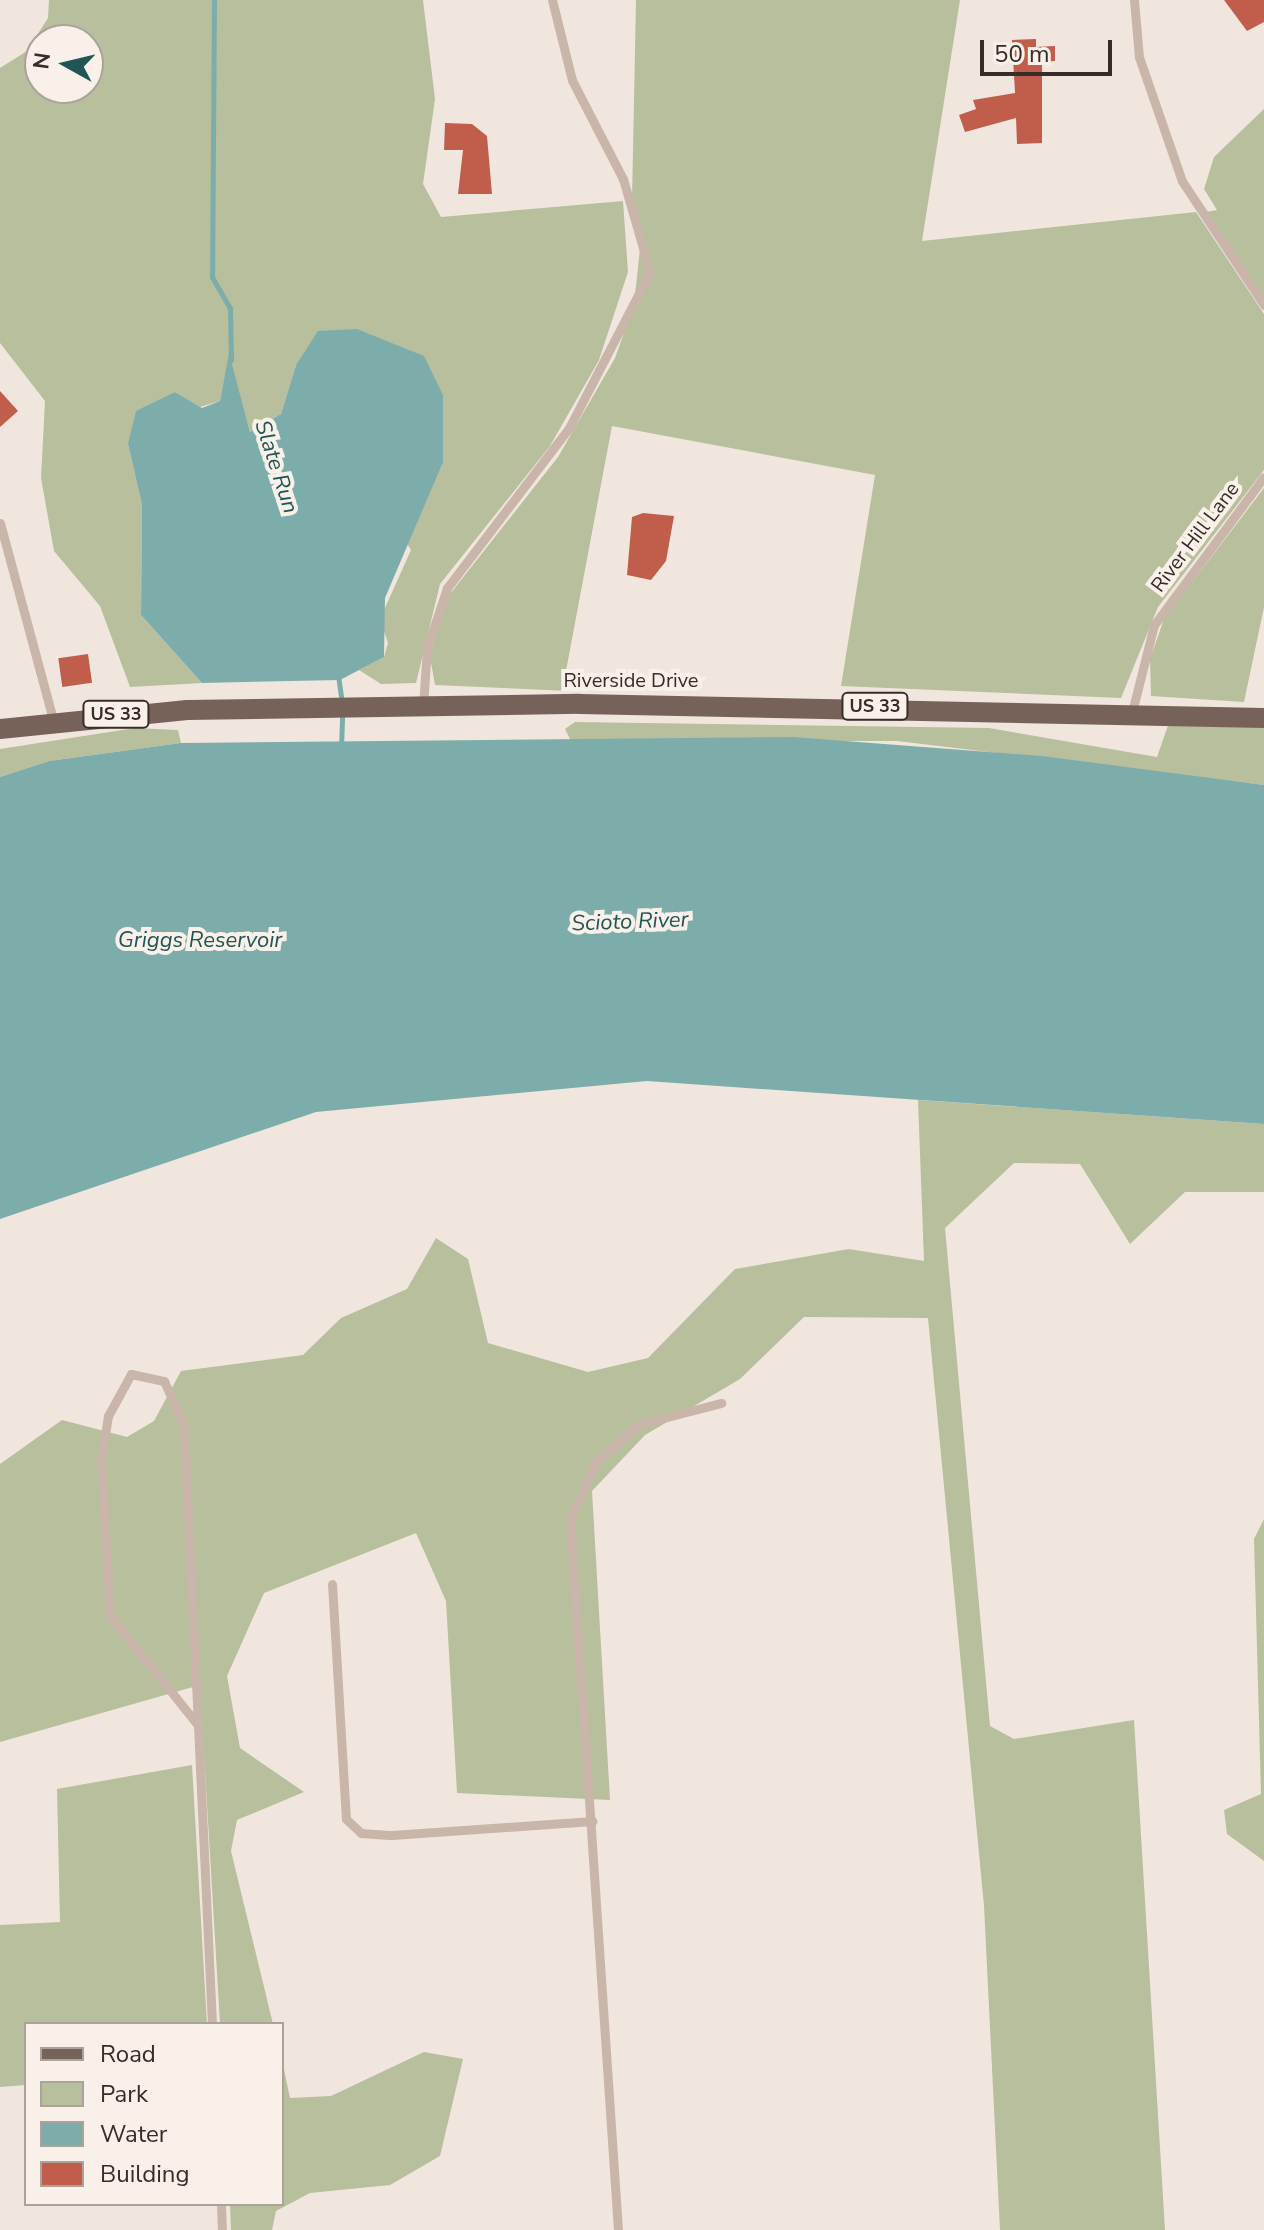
<!DOCTYPE html>
<style>
body{margin:0}
#map{position:relative;width:1264px;height:2230px;overflow:hidden;background:#f1e6dd;font-family:"Nunito Sans",sans-serif}
div>[style]{position:absolute}
.green>*{inset:0;background:#b7bf9d}
.water>*{inset:0;background:#7dadab}
.stream>*{height:5px;margin:-2.5px;padding:0 2.5px;transform-origin:2.5px;border-radius:2.5px;background:#7dadab}
.building>*{inset:0;background:#c05e4b;transform-origin:0 0}
.service>*{height:9px;margin:-4.5px;padding:0 4.5px;transform-origin:4.5px;border-radius:4.5px;background:#c9b5a9}
.primary>*{height:20px;margin:-10px;padding:0 10px;transform-origin:10px;border-radius:10px;background:#77625a}
span{translate:-50% -50%;white-space:nowrap;text-align:center;line-height:1.15;-webkit-text-stroke:8px #f9f0e9;paint-order:stroke}
.shield-label span{padding:2px 6px;background:#f9f0e9;border:2px solid;border-radius:6px;-webkit-text-stroke-width:0}
.shield-label{font-size:18px;color:#362c29;font-weight:700}
.street-label{font-size:20px;color:#362c29}
.water-label{font-size:22px;color:#205655;font-style:italic}
.legend{position:absolute;left:24px;top:2022px;width:260px;height:184px;box-sizing:border-box;background:#f9f0e9;border:2px solid #aba29c;margin:0;padding:10px 14px;list-style:none;font-size:24px;color:#362c29}
.legend li{display:flex;align-items:center;gap:16px;height:40px}
.legend b{width:40px;border:2px solid #aba29c}
.north{position:absolute;left:24px;top:24px;width:80px;height:80px;box-sizing:border-box;background:#f9f0e9;border:2px solid #aba29c;border-radius:50%;rotate:278deg;font-size:22px;font-weight:700;line-height:32px;text-align:center;color:#362c29}
.north::after{content:'';display:block;margin:auto;width:28px;height:36px;background:#205655;clip-path:polygon(50% 0,100% 100%,50% 72%,0 100%)}
.scale{position:absolute;left:980px;top:40px;width:132px;height:36px;box-sizing:border-box;border:4px solid #362c29;border-top:0;padding-left:10px;font-size:24px;line-height:28px;white-space:nowrap;color:#362c29;-webkit-text-stroke:6px #f9f0e9;paint-order:stroke}
</style>
<div id="map">
<div class="green">
<div style="clip-path:polygon(evenodd,49px 0,423px 0,435px 99px,423px 184px,441px 217px,623px 201px,628px 272px,599px 360px,550px 446px,440px 584px,416px 683px,381px 684px,359px 670px,384px 657px,388px 643px,380px 619px,411px 550px,296px 365px,281px 414px,250px 432px,229px 356px,220px 401px,200px 407px,175px 392px,128px 444px,142px 505px,141px 615px,202px 683px,130px 687px,100px 606px,54px 551px,41px 478px,45px 401px,0 343px,0 68px,27px 51px,48px 18px,49px 0,40px 40px,88px 40px,88px 88px,40px 88px,40px 40px)"></div>
<div style="clip-path:polygon(636px 0,960px 0,922px 241px,1196px 212px,1264px 314px,1264px 470px,1158px 607px,1121px 698px,841px 686px,875px 475px,612px 426px,566px 671px,570px 691px,435px 685px,430px 657px,446px 599px,558px 457px,615px 358px,634px 305px,641px 239px,632px 200px)"></div>
<div style="clip-path:polygon(1264px 109px,1264px 299px,1206px 212px,1217px 210px,1204px 189px,1214px 157px)"></div>
<div style="clip-path:polygon(1264px 488px,1264px 607px,1244px 702px,1151px 696px,1150px 659px,1164px 619px)"></div>
<div style="clip-path:polygon(1172px 714px,1264px 715px,1264px 785px,897px 741px,571px 741px,565px 729px,575px 722px,989px 728px,1157px 757px)"></div>
<div style="clip-path:polygon(135px 728px,178px 730px,181px 743px,49px 761px,0 777px,0 749px)"></div>
<div style="clip-path:polygon(918px 1100px,1264px 1124px,1264px 1192px,1185px 1192px,1130px 1244px,1080px 1164px,1014px 1163px,945px 1228px,990px 1726px,1014px 1739px,1134px 1720px,1165px 2230px,1000px 2230px,984px 1906px,928px 1318px,804px 1317px,740px 1379px,645px 1435px,592px 1491px,610px 1800px,457px 1793px,446px 1601px,416px 1533px,264px 1593px,227px 1676px,240px 1748px,304px 1792px,237px 1820px,231px 1851px,273px 2024px,220px 2024px,200px 1685px,0 1742px,0 1464px,62px 1420px,127px 1437px,154px 1421px,181px 1371px,303px 1355px,341px 1318px,407px 1289px,436px 1238px,468px 1259px,488px 1343px,588px 1372px,648px 1358px,735px 1269px,849px 1249px,924px 1261px)"></div>
<div style="clip-path:polygon(1264px 1519px,1264px 1861px,1227px 1834px,1224px 1810px,1261px 1794px,1254px 1539px)"></div>
<div style="clip-path:polygon(192px 1765px,207px 2024px,26px 2024px,26px 2085px,0 2087px,0 1925px,60px 1922px,57px 1789px)"></div>
<div style="clip-path:polygon(424px 2052px,463px 2059px,440px 2156px,390px 2185px,310px 2193px,276px 2211px,272px 2230px,231px 2230px,230px 2204px,282px 2204px,282px 2060px,290px 2098px,331px 2096px)"></div>
</div>
<div class="water">
<div style="clip-path:polygon(357px 329px,424px 356px,443px 395px,443px 462px,385px 598px,384px 657px,340px 680px,202px 683px,141px 615px,142px 505px,128px 444px,136px 411px,175px 392px,202px 408px,220px 401px,229px 353px,250px 432px,281px 414px,296px 365px,318px 331px)"></div>
<div style="clip-path:polygon(793px 737px,1042px 756px,1264px 785px,1264px 1124px,647px 1081px,316px 1112px,0 1219px,0 777px,49px 761px,181px 743px)"></div>
</div>
<div class="stream">
<div style="left:214px;top:0;width:277px;rotate:90.4deg"></div>
<div style="left:212px;top:277px;width:36px;rotate:60deg"></div>
<div style="left:230px;top:308px;width:52px;rotate:88.9deg"></div>
<div style="left:338px;top:675px;width:29px;rotate:82deg"></div>
<div style="left:341px;top:748px;width:34px;rotate:-88deg"></div>
</div>
<div class="building">
<div style="clip-path:polygon(1224px 0,1264px 0,1264px 22px,1247px 31px)"></div>
<div style="clip-path:polygon(1036px 39px,1036px 47px,1055px 46px,1055px 61px,1042px 62px,1042px 143px,1017px 144px,1016px 118px,965px 132px,959px 115px,976px 109px,973px 100px,1015px 93px,1012px 40px)"></div>
<div style="clip-path:polygon(445px 123px,472px 124px,487px 136px,492px 194px,458px 194px,463px 150px,444px 150px)"></div>
<div style="clip-path:polygon(0 391px,18px 411px,0 427px)"></div>
<div style="clip-path:polygon(643px 513px,674px 516px,666px 561px,651px 580px,627px 575px,632px 517px)"></div>
<div style="left:88px;top:654px;width:29px;height:30px;rotate:82deg"></div>
</div>
<div class="service">
<div style="left:1134px;top:0;width:57px;rotate:85deg"></div>
<div style="left:1139px;top:57px;width:131px;rotate:70.9deg"></div>
<div style="left:1182px;top:181px;width:149px;rotate:56.5deg"></div>
<div style="left:0;top:523px;width:204px;rotate:74.9deg"></div>
<div style="left:423px;top:706px;width:58px;rotate:-86.1deg"></div>
<div style="left:427px;top:648px;width:63px;rotate:-71.6deg"></div>
<div style="left:447px;top:588px;width:201px;rotate:-52.7deg"></div>
<div style="left:569px;top:428px;width:176px;rotate:-62.6deg"></div>
<div style="left:650px;top:272px;width:97px;rotate:-106.2deg"></div>
<div style="left:623px;top:179px;width:111px;rotate:-117.3deg"></div>
<div style="left:572px;top:80px;width:82px;rotate:-104deg"></div>
<div style="left:1132px;top:712px;width:90px;rotate:-75.8deg"></div>
<div style="left:1154px;top:625px;width:184px;rotate:-53.4deg"></div>
<div style="left:332px;top:1584px;width:235px;rotate:86.6deg"></div>
<div style="left:346px;top:1819px;width:21px;rotate:43deg"></div>
<div style="left:361px;top:1833px;width:31px;rotate:4deg"></div>
<div style="left:392px;top:1835px;width:201px;rotate:-4deg"></div>
<div style="left:197px;top:1724px;width:139px;rotate:-128.6deg"></div>
<div style="left:110px;top:1615px;width:155px;rotate:-93.3deg"></div>
<div style="left:101px;top:1460px;width:45px;rotate:-81deg"></div>
<div style="left:108px;top:1416px;width:48px;rotate:-61.3deg"></div>
<div style="left:131px;top:1374px;width:34px;rotate:12deg"></div>
<div style="left:164px;top:1381px;width:49px;rotate:66deg"></div>
<div style="left:184px;top:1426px;width:599px;rotate:87.32deg"></div>
<div style="left:221px;top:2204px;width:26px;rotate:88deg"></div>
<div style="left:618px;top:2230px;width:713px;rotate:-93.86deg"></div>
<div style="left:570px;top:1519px;width:63px;rotate:-65.5deg"></div>
<div style="left:596px;top:1462px;width:58px;rotate:-40.8deg"></div>
<div style="left:640px;top:1424px;width:84px;rotate:-14.5deg"></div>
</div>
<div class="primary">
<div style="left:0;top:729px;width:188px;rotate:-5.8deg"></div>
<div style="left:187px;top:710px;width:393px;rotate:-0.9deg"></div>
<div style="left:580px;top:704px;width:684px;rotate:1.17deg"></div>
</div>
<div class="shield-label">
<span style="left:875px;top:706px">US 33</span>
<span style="left:116px;top:714px">US 33</span>
</div>
<div class="street-label">
<span style="left:1195px;top:537px;rotate:-53deg">River Hill Lane</span>
<span style="left:631px;top:680px">Riverside Drive</span>
</div>
<div class="water-label">
<span style="left:276px;top:467px;rotate:72deg">Slate Run</span>
<span style="left:630px;top:922px;rotate:-2deg">Scioto River</span>
<span style="left:200px;top:941px">Griggs Reservoir</span>
</div>
<ul class="legend">
<li><b style="height:10px;background:#77625a"></b>Road</li>
<li><b style="height:22px;background:#b7bf9d"></b>Park</li>
<li><b style="height:22px;background:#7dadab"></b>Water</li>
<li><b style="height:22px;background:#c05e4b"></b>Building</li>
</ul>
<div class="north">N</div>
<div class="scale">50 m</div>
</div>
